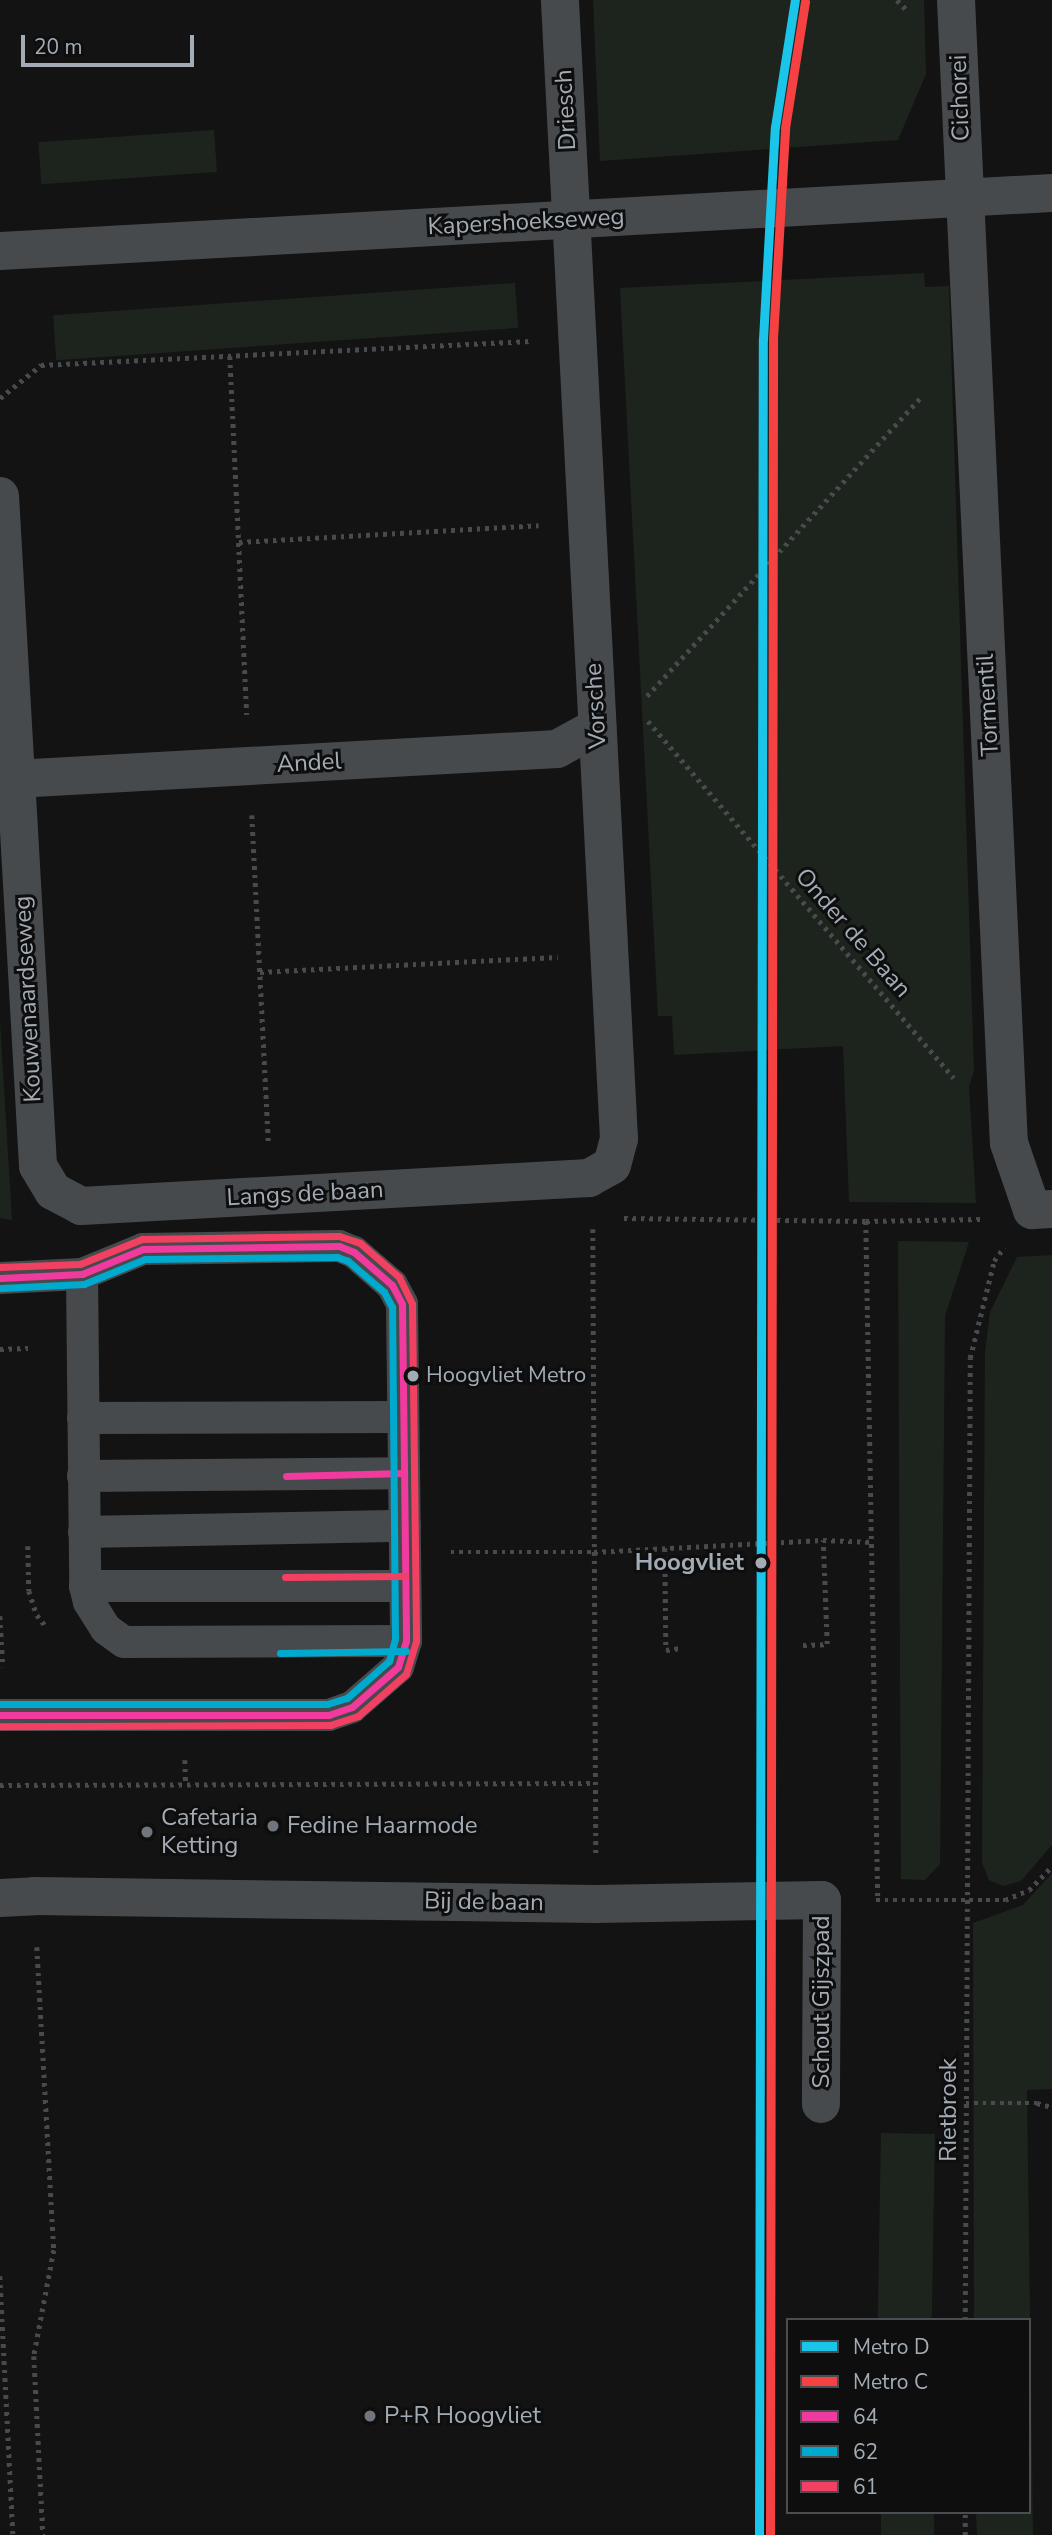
<!DOCTYPE html>
<style>
body{margin:0}
#map{position:relative;width:1052px;height:2535px;overflow:hidden;background:#131313;font-family:"Nunito Sans",sans-serif}
div>[style]{position:absolute}
.green>*{inset:0;background:#1d241d;transform-origin:0 0}
.path>*{height:4.5px;margin-top:-2.25px;transform-origin:0;background:repeating-linear-gradient(90deg,#494a4e 0 3.5px,transparent 0 8.5px)}
.service>*{height:32px;margin:-16px;padding:0 16px;transform-origin:16px;border-radius:16px;background:#474a4c}
.pedestrian>*{height:38px;margin:-19px;padding:0 19px;transform-origin:19px;border-radius:19px;background:#474a4c}
.minor>*{height:38px;margin:-19px;padding:0 19px;transform-origin:19px;border-radius:19px;background:#474a4c}
.bus-1>*{height:7px;margin:-3.5px;padding:0 3.5px;transform-origin:3.5px;border-radius:3.5px;background:#f13a9d}
.bus-2>*{height:7px;margin:-3.5px;padding:0 3.5px;transform-origin:3.5px;border-radius:3.5px;background:#00a9ce}
.bus-3>*{height:7px;margin:-3.5px;padding:0 3.5px;transform-origin:3.5px;border-radius:3.5px;background:#f24062}
.metro-1>*{height:9px;margin:-4.5px;padding:0 4.5px;transform-origin:4.5px;border-radius:4.5px;background:#1bc5e9}
.metro-2>*{height:9px;margin:-4.5px;padding:0 4.5px;transform-origin:4.5px;border-radius:4.5px;background:#f54141}
.dots>*{width:19px;height:19px;translate:-50% -50%;box-sizing:border-box;border:4px solid #0e0e0f;border-radius:50%}
span{translate:-50% -50%;white-space:nowrap;text-align:center;line-height:1.15;-webkit-text-stroke:6px #0e0e0f;paint-order:stroke}
.bus-label{font-size:22px;color:#a3acb5}
.left{translate:0 -50%;text-align:left}
.street-label{font-size:24px;color:#a3acb5}
.stop-label{font-size:24px;color:#a3acb5;font-weight:700}
.right{translate:-100% -50%;text-align:right}
.poi-label{font-size:24px;color:#a3acb5}
.legend{position:absolute;left:786px;top:2318px;width:245px;height:196px;box-sizing:border-box;background:#0e0e0f;border:2px solid #4a4d51;margin:0;padding:9px 12px;list-style:none;font-size:21px;color:#a3acb5}
.legend li{display:flex;align-items:center;gap:14px;height:35px}
.legend b{width:35px;border:2px solid #4a4d51}
.scale{position:absolute;left:21px;top:35px;width:173px;height:32px;box-sizing:border-box;border:4px solid #a3acb5;border-top:0;padding-left:9px;font-size:21px;line-height:24px;white-space:nowrap;color:#a3acb5;-webkit-text-stroke:5px #0e0e0f;paint-order:stroke}
</style>
<div id="map">
<div class="green">
<div style="clip-path:polygon(593px 0,924px 0,926px 74px,898px 140px,600px 161px)"></div>
<div style="left:214px;top:130px;width:42px;height:176px;rotate:86deg"></div>
<div style="clip-path:polygon(924px 273px,925px 287px,949px 286px,974px 1071px,969px 1086px,976px 1203px,849px 1202px,843px 1046px,674px 1055px,672px 1016px,658px 1016px,620px 288px)"></div>
<div style="left:515px;top:283px;width:45px;height:463px;rotate:86deg"></div>
<div style="clip-path:polygon(0 1022px,12px 1220px,0 1218px)"></div>
<div style="clip-path:polygon(898px 1241px,969px 1242px,945px 1316px,940px 1864px,925px 1880px,901px 1879px)"></div>
<div style="clip-path:polygon(1052px 1255px,1052px 1845px,1021px 1881px,1003px 1886px,989px 1880px,982px 1863px,985px 1352px,990px 1312px,1017px 1257px)"></div>
<div style="clip-path:polygon(1052px 1873px,1052px 2089px,1027px 2090px,1033px 2535px,977px 2535px,976px 2512px,1029px 2512px,1029px 2320px,974px 2320px,973px 1923px,1023px 1905px)"></div>
<div style="left:881px;top:2133px;width:54px;height:187px;rotate:1deg"></div>
<div style="left:881px;top:2512px;width:53px;height:23px"></div>
</div>
<div class="path">
<div style="left:897px;top:0;width:13px;rotate:45deg"></div>
<div style="left:230px;top:356px;width:359px;rotate:87.3deg"></div>
<div style="left:0;top:398px;width:53px;rotate:-38.8deg"></div>
<div style="left:41px;top:365px;width:489px;rotate:-2.8deg"></div>
<div style="left:239px;top:542px;width:300px;rotate:-3.2deg"></div>
<div style="left:647px;top:696px;width:408px;rotate:-47.5deg"></div>
<div style="left:648px;top:721px;width:470px;rotate:49.4deg"></div>
<div style="left:252px;top:815px;width:330px;rotate:87.1deg"></div>
<div style="left:260px;top:972px;width:298px;rotate:-2.9deg"></div>
<div style="left:624px;top:1218px;width:242px;rotate:0.7deg"></div>
<div style="left:866px;top:1221px;width:117px;rotate:-1deg"></div>
<div style="left:866px;top:1221px;width:679px;rotate:88.99deg"></div>
<div style="left:593px;top:1229px;width:625px;rotate:89.72deg"></div>
<div style="left:0;top:1349px;width:28px;rotate:-2deg"></div>
<div style="left:28px;top:1546px;width:45px;rotate:88.7deg"></div>
<div style="left:29px;top:1591px;width:25px;rotate:72deg"></div>
<div style="left:37px;top:1615px;width:16px;rotate:52deg"></div>
<div style="left:665px;top:1548px;width:102px;rotate:89.4deg"></div>
<div style="left:666px;top:1650px;width:15px;rotate:-8deg"></div>
<div style="left:451px;top:1552px;width:143px"></div>
<div style="left:594px;top:1552px;width:229px;rotate:-3deg"></div>
<div style="left:823px;top:1540px;width:50px;rotate:2.3deg"></div>
<div style="left:0;top:1616px;width:51px;rotate:86.6deg"></div>
<div style="left:803px;top:1645px;width:24px;rotate:-2deg"></div>
<div style="left:827px;top:1644px;width:104px;rotate:-92.2deg"></div>
<div style="left:185px;top:1760px;width:25px;rotate:88deg"></div>
<div style="left:0;top:1785px;width:595px;rotate:-0.19deg"></div>
<div style="left:876px;top:1900px;width:129px"></div>
<div style="left:1005px;top:1900px;width:26px;rotate:-23deg"></div>
<div style="left:1029px;top:1890px;width:33px;rotate:-46deg"></div>
<div style="left:37px;top:1947px;width:303px;rotate:86.8deg"></div>
<div style="left:54px;top:2250px;width:108px;rotate:100.7deg"></div>
<div style="left:34px;top:2356px;width:179px;rotate:87.1deg"></div>
<div style="left:966px;top:2103px;width:71px"></div>
<div style="left:1037px;top:2103px;width:16px;rotate:15deg"></div>
<div style="left:0;top:2276px;width:259px;rotate:87.1deg"></div>
<div style="left:965px;top:2320px;width:962px;rotate:-89.7deg"></div>
<div style="left:970px;top:1358px;width:100px;rotate:-76.1deg"></div>
<div style="left:994px;top:1261px;width:17px;rotate:-54deg"></div>
<div style="left:965px;top:2535px;width:23px;rotate:-90deg"></div>
</div>
<div class="service">
<div style="left:82px;top:1274px;width:312px;rotate:89.4deg"></div>
<div style="left:85px;top:1586px;width:16px;rotate:76deg"></div>
<div style="left:89px;top:1602px;width:32px;rotate:58deg"></div>
<div style="left:106px;top:1629px;width:22px;rotate:36deg"></div>
<div style="left:124px;top:1642px;width:282px;rotate:-0.2deg"></div>
<div style="left:0;top:1278px;width:82px;rotate:-2.8deg"></div>
<div style="left:82px;top:1274px;width:66px;rotate:-22.3deg"></div>
<div style="left:143px;top:1249px;width:196px;rotate:-0.9deg"></div>
<div style="left:339px;top:1246px;width:16px;rotate:22deg"></div>
<div style="left:354px;top:1252px;width:50px;rotate:41deg"></div>
<div style="left:392px;top:1285px;width:21px;rotate:62deg"></div>
<div style="left:402px;top:1304px;width:337px;rotate:89.3deg"></div>
<div style="left:406px;top:1641px;width:27px;rotate:107deg"></div>
<div style="left:398px;top:1667px;width:61px;rotate:139deg"></div>
<div style="left:352px;top:1707px;width:24px;rotate:161deg"></div>
<div style="left:329px;top:1715px;width:329px;rotate:180deg"></div>
<div style="left:83px;top:1418px;width:320px;rotate:-0.2deg"></div>
<div style="left:83px;top:1476px;width:321px;rotate:-0.5deg"></div>
<div style="left:84px;top:1532px;width:321px;rotate:-1.1deg"></div>
<div style="left:85px;top:1586px;width:320px"></div>
</div>
<div class="pedestrian">
<div style="left:15px;top:779px;width:543px;rotate:-3.17deg"></div>
<div style="left:557px;top:749px;width:46px;rotate:-28.8deg"></div>
</div>
<div class="minor">
<div style="left:956px;top:0;width:1144px;rotate:87.35deg"></div>
<div style="left:1009px;top:1143px;width:71px;rotate:71.1deg"></div>
<div style="left:1032px;top:1210px;width:20px;rotate:-3deg"></div>
<div style="left:0;top:251px;width:1054px;rotate:-3.16deg"></div>
<div style="left:0;top:496px;width:671px;rotate:86.75deg"></div>
<div style="left:38px;top:1166px;width:29px;rotate:59deg"></div>
<div style="left:53px;top:1191px;width:32px;rotate:28deg"></div>
<div style="left:81px;top:1206px;width:509px;rotate:-3.15deg"></div>
<div style="left:589px;top:1178px;width:26px;rotate:-29deg"></div>
<div style="left:612px;top:1165px;width:27px;rotate:-75deg"></div>
<div style="left:619px;top:1139px;width:1141px;rotate:-92.97deg"></div>
<div style="left:0;top:1898px;width:35px;rotate:-3deg"></div>
<div style="left:35px;top:1896px;width:561px;rotate:0.82deg"></div>
<div style="left:596px;top:1904px;width:226px;rotate:-1deg"></div>
<div style="left:822px;top:1900px;width:204px;rotate:90.3deg"></div>
</div>
<div class="bus-1">
<div style="left:0;top:1278px;width:82px;rotate:-2.8deg"></div>
<div style="left:82px;top:1274px;width:66px;rotate:-22.3deg"></div>
<div style="left:143px;top:1249px;width:196px;rotate:-0.9deg"></div>
<div style="left:339px;top:1246px;width:16px;rotate:22deg"></div>
<div style="left:354px;top:1252px;width:50px;rotate:41deg"></div>
<div style="left:392px;top:1285px;width:21px;rotate:62deg"></div>
<div style="left:402px;top:1304px;width:337px;rotate:89.3deg"></div>
<div style="left:406px;top:1641px;width:27px;rotate:107deg"></div>
<div style="left:398px;top:1667px;width:61px;rotate:139deg"></div>
<div style="left:352px;top:1707px;width:24px;rotate:161deg"></div>
<div style="left:329px;top:1715px;width:329px;rotate:180deg"></div>
<div style="left:286px;top:1476px;width:118px;rotate:-1.5deg"></div>
</div>
<div class="bus-2">
<div style="left:280px;top:1653px;width:126px;rotate:-0.9deg"></div>
<div style="left:0;top:1704px;width:327px"></div>
<div style="left:327px;top:1704px;width:21px;rotate:-17deg"></div>
<div style="left:347px;top:1698px;width:56px;rotate:-41.4deg"></div>
<div style="left:389px;top:1661px;width:23px;rotate:-75deg"></div>
<div style="left:395px;top:1639px;width:332px;rotate:-90.5deg"></div>
<div style="left:392px;top:1307px;width:17px;rotate:-118deg"></div>
<div style="left:384px;top:1292px;width:48px;rotate:-139.3deg"></div>
<div style="left:348px;top:1261px;width:12px;rotate:-160deg"></div>
<div style="left:337px;top:1257px;width:192px;rotate:179.4deg"></div>
<div style="left:145px;top:1259px;width:66px;rotate:157.7deg"></div>
<div style="left:84px;top:1284px;width:83px;rotate:177.2deg"></div>
</div>
<div class="bus-3">
<div style="left:0;top:1267px;width:80px;rotate:-2.1deg"></div>
<div style="left:80px;top:1264px;width:67px;rotate:-22deg"></div>
<div style="left:142px;top:1239px;width:197px;rotate:-0.9deg"></div>
<div style="left:339px;top:1236px;width:22px;rotate:18deg"></div>
<div style="left:360px;top:1243px;width:52px;rotate:41.1deg"></div>
<div style="left:399px;top:1277px;width:30px;rotate:64deg"></div>
<div style="left:412px;top:1304px;width:337px;rotate:89.3deg"></div>
<div style="left:416px;top:1641px;width:34px;rotate:107deg"></div>
<div style="left:406px;top:1674px;width:64px;rotate:138.8deg"></div>
<div style="left:358px;top:1716px;width:28px;rotate:162deg"></div>
<div style="left:331px;top:1725px;width:331px;rotate:179.8deg"></div>
<div style="left:285px;top:1577px;width:120px;rotate:-0.5deg"></div>
</div>
<div class="metro-1">
<div style="left:759px;top:2535px;width:2196px;rotate:-89.9deg"></div>
<div style="left:763px;top:339px;width:212px;rotate:-86.8deg"></div>
<div style="left:775px;top:127px;width:129px;rotate:-81.1deg"></div>
</div>
<div class="metro-2">
<div style="left:770px;top:2535px;width:2196px;rotate:-89.92deg"></div>
<div style="left:773px;top:339px;width:211px;rotate:-86.7deg"></div>
<div style="left:785px;top:128px;width:128px;rotate:-81deg"></div>
</div>
<div class="dots">
<div style="left:413px;top:1376px;background:#a3acb5"></div>
<div style="left:761px;top:1563px;background:#a3acb5"></div>
<div style="left:273px;top:1826px;background:#71767c"></div>
<div style="left:147px;top:1832px;background:#71767c"></div>
<div style="left:370px;top:2416px;background:#71767c"></div>
</div>
<div class="bus-label">
<span class="left" style="left:426px;top:1376px">Hoogvliet Metro</span>
</div>
<div class="street-label">
<span style="left:960px;top:98px;rotate:-92deg">Cichorei</span>
<span style="left:566px;top:110px;rotate:-93deg">Driesch</span>
<span style="left:526px;top:222px;rotate:-3deg">Kapershoekseweg</span>
<span style="left:988px;top:705px;rotate:-93deg">Tormentil</span>
<span style="left:596px;top:706px;rotate:-93deg">Vorsche</span>
<span style="left:309px;top:763px;rotate:-3deg">Andel</span>
<span style="left:853px;top:933px;rotate:49deg">Onder de Baan</span>
<span style="left:28px;top:999px;rotate:-93deg">Kouwenaardseweg</span>
<span style="left:305px;top:1194px;rotate:-3deg">Langs de baan</span>
<span style="left:484px;top:1902px;rotate:1deg">Bij de baan</span>
<span style="left:822px;top:2002px;rotate:-90deg">Schout Gijszpad</span>
<span style="left:949px;top:2110px;rotate:-90deg">Rietbroek</span>
</div>
<div class="stop-label">
<span class="right" style="left:744px;top:1563px">Hoogvliet</span>
</div>
<div class="poi-label">
<span class="left" style="left:161px;top:1832px">Cafetaria<br>Ketting</span>
<span class="left" style="left:287px;top:1826px">Fedine Haarmode</span>
<span class="left" style="left:384px;top:2416px">P+R Hoogvliet</span>
</div>
<ul class="legend">
<li><b style="height:9px;background:#1bc5e9"></b>Metro D</li>
<li><b style="height:9px;background:#f54141"></b>Metro C</li>
<li><b style="height:9px;background:#f13a9d"></b>64</li>
<li><b style="height:9px;background:#00a9ce"></b>62</li>
<li><b style="height:9px;background:#f24062"></b>61</li>
</ul>
<div class="scale">20 m</div>
</div>
